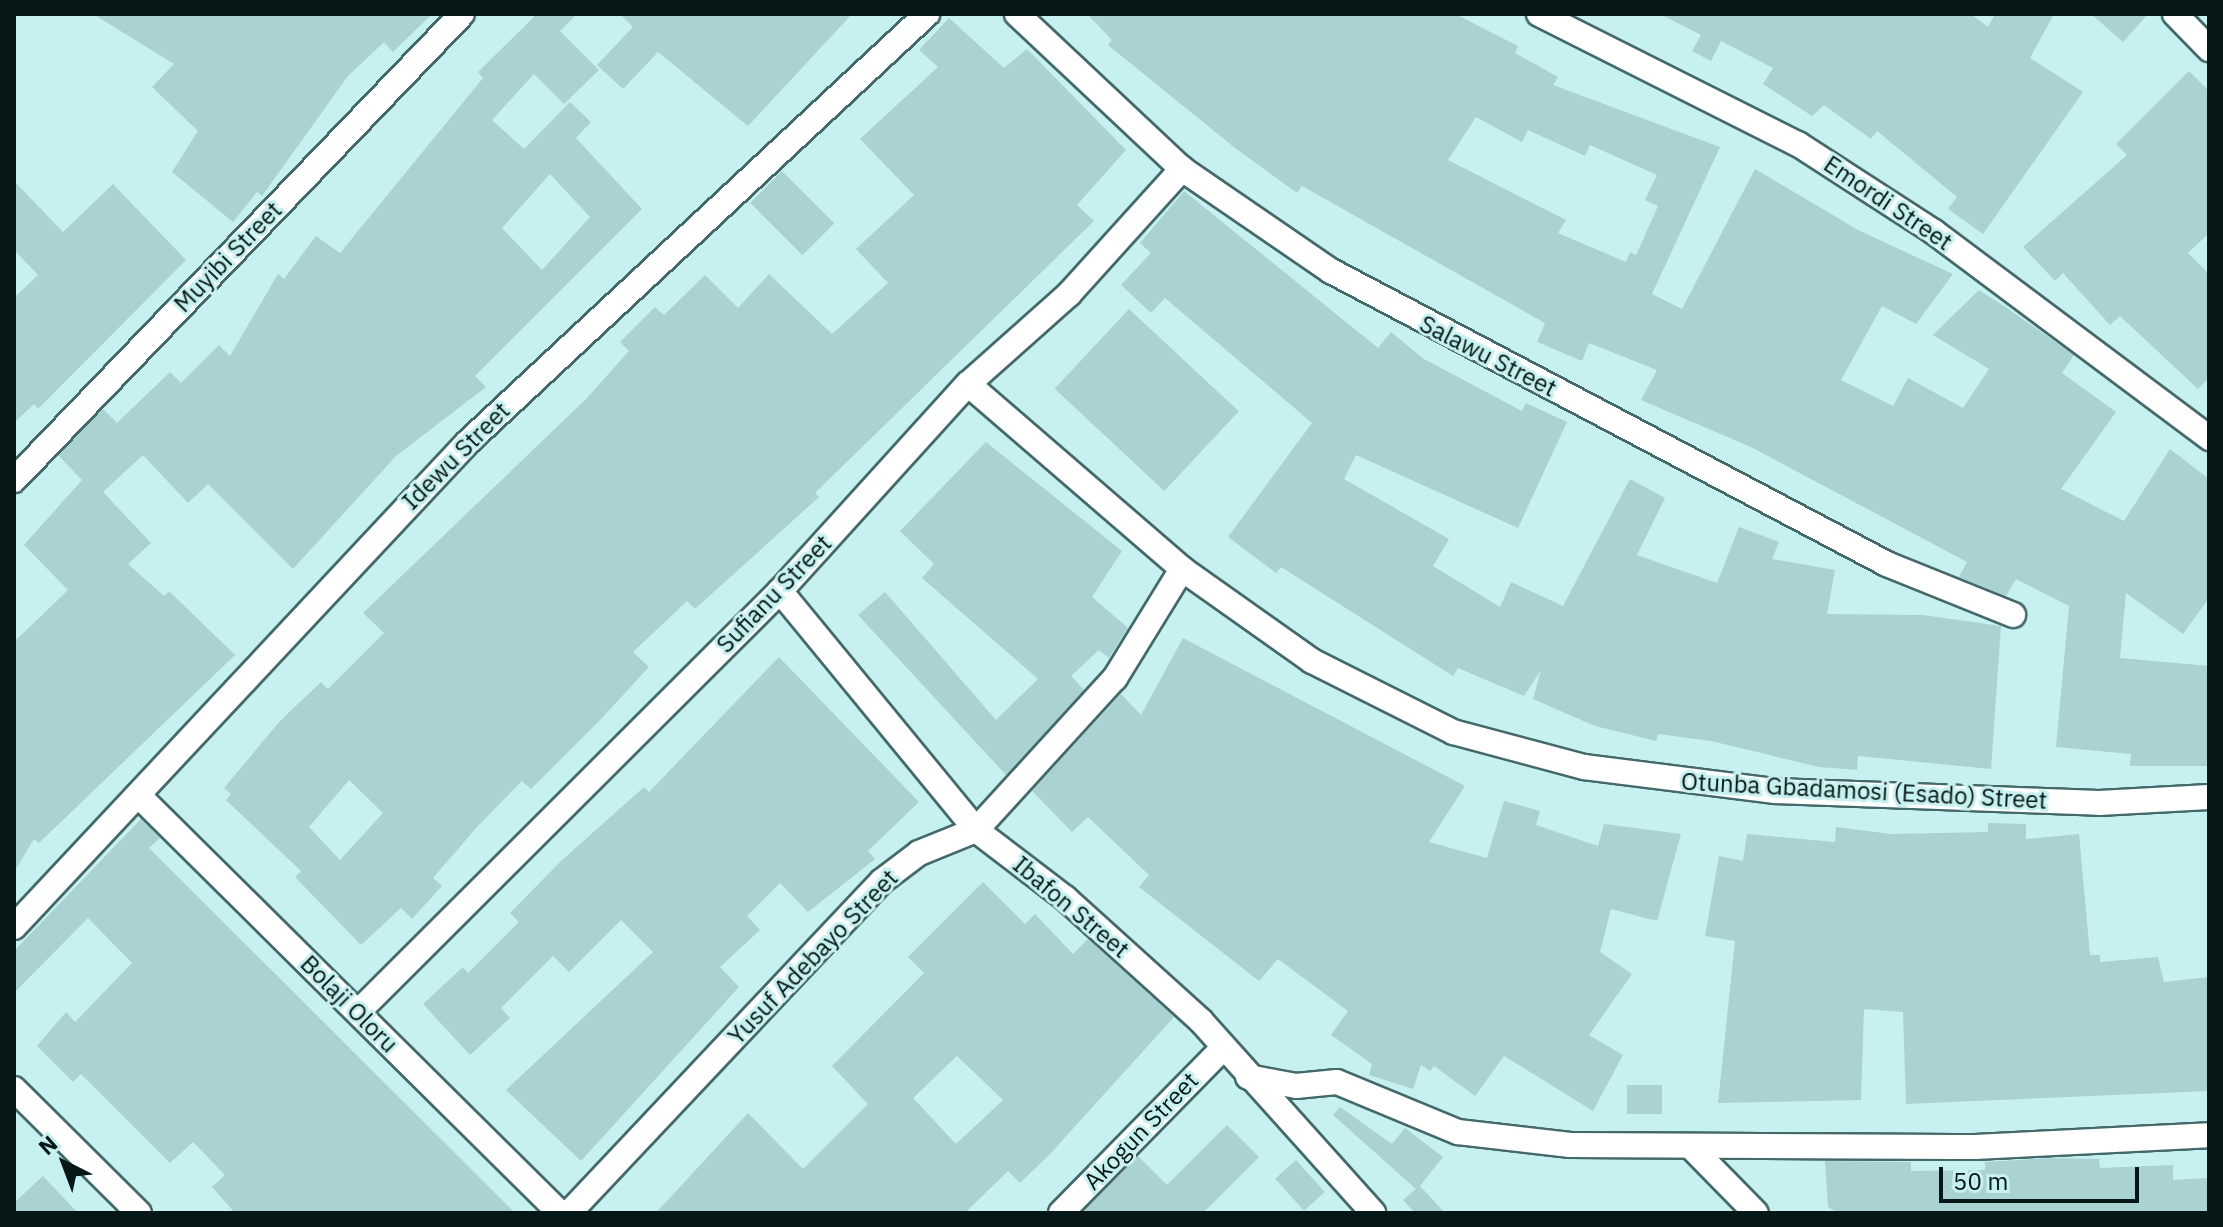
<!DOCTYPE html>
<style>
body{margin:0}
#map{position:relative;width:2223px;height:1227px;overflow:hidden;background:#c7f0f0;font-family:"IBM Plex Sans",sans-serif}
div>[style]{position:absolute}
.building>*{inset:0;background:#aad2d2;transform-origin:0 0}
.roads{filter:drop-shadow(2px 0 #44696a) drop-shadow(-2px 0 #44696a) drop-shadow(0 2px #44696a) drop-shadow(0 -2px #44696a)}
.street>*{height:24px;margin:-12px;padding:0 12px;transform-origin:12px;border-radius:12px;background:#fff}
span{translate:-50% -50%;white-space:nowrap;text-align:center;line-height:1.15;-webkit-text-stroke:6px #c7f0f0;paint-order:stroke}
.street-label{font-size:24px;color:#071616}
.frame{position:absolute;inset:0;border:16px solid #071616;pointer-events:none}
.north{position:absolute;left:24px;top:1123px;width:80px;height:80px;-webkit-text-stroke:6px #c7f0f0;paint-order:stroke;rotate:318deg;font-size:22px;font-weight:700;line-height:32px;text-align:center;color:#071616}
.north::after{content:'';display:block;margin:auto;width:28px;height:36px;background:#071616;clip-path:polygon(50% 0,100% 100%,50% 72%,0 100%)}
.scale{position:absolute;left:1939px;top:1167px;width:200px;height:36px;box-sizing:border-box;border:4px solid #071616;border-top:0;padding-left:10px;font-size:24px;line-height:28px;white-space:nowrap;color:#071616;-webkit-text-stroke:6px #c7f0f0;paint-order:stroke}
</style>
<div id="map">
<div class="building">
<div style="clip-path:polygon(93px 14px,432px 14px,393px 52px,384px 42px,348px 76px,262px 196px,257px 192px,233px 222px,172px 172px,198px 131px,152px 87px,174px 64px)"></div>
<div style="clip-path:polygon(evenodd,537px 14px,577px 14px,560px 31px,599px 70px,564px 104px,534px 74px,492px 120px,524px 149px,570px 102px,591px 122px,576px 138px,642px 209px,475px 376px,486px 387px,396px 456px,293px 569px,208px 484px,188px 503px,143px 455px,103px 492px,151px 543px,128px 564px,164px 596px,169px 591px,235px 655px,39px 843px,34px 839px,14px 872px,14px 642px,68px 590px,24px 545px,82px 480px,58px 455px,103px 409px,117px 423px,170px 372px,181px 383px,219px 345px,230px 356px,278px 274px,284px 279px,316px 236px,340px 253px,483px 78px,478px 72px,537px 14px,550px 174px,590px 217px,542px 270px,502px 228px,550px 174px)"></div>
<div style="clip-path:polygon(620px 14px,852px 14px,748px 126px,658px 52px,623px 89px,597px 65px,633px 27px)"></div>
<div style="clip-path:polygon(evenodd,1087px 14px,1455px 14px,1518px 46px,1515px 53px,1558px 77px,1553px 85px,1720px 147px,1652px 294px,1682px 309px,1755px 169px,1858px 230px,1953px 274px,1916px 324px,1882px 306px,1841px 380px,1893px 406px,1908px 378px,1963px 408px,1989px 369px,1933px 335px,1979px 290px,2004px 306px,2074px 355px,2062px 373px,2116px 412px,2061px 489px,2124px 521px,2170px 449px,2209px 479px,2209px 598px,2183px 634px,2126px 593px,2120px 658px,2209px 666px,2209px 766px,2130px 766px,2131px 754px,2056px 747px,2069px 606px,2016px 579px,2006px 596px,1959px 577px,1967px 562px,1751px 447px,1641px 400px,1657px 370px,1589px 343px,1582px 361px,1537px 342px,1545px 323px,1302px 186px,1297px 193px,1235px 148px,1108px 45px,1112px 40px,1087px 14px,1476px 117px,1522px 142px,1528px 130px,1585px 156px,1590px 145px,1657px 175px,1645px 200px,1658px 206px,1636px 255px,1630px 252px,1626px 262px,1558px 233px,1566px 220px,1448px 160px,1476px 117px)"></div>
<div style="clip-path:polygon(1660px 14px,1971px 14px,1988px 27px,1995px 14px,2054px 14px,2030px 58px,2083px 92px,1983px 234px,1948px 209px,1957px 197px,1877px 131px,1871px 139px,1824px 105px,1812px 116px,1763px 84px,1773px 68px,1721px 41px,1711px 61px,1692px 51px,1701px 35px)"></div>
<div style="clip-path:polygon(2091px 14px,2148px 14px,2123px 42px)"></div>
<div style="clip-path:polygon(evenodd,949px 18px,1004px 68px,1027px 49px,1126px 150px,1077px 205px,1094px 221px,815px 493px,819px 497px,695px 609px,687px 601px,633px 652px,649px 667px,600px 720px,531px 789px,522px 781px,477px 827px,433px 878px,442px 886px,412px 919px,401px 908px,361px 945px,295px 877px,301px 871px,226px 800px,231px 794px,224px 788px,280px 721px,321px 682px,328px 689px,384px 633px,363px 613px,586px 399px,629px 351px,620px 342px,655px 307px,664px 315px,705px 275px,738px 308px,769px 274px,832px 334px,888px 283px,856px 249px,914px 195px,860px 139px,938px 67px,919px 50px,949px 18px,349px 780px,383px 813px,340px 860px,309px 827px,349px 780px)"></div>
<div style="clip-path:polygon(2189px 71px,2209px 91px,2209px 233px,2188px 253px,2209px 274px,2209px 378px,2198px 389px,2120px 316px,2110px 325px,2063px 273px,2055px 281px,2023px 247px,2127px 155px,2116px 144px)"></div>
<div style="left:782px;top:171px;width:74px;height:45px;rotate:45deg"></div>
<div style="clip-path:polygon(14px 181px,63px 232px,113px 184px,186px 260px,38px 409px,34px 404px,14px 423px,14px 298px,38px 275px,14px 250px)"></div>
<div style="clip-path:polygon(1184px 191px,1378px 348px,1391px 332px,1424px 359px,1522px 411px,1526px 403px,1567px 422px,1518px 528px,1356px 455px,1344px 479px,1449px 539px,1433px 566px,1500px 607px,1511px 582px,1563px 606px,1630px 479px,1665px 498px,1637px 555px,1717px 583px,1739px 527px,1779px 542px,1772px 559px,1835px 570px,1827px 614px,1923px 615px,2001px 626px,1991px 769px,1858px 756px,1857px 770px,1819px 767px,1711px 741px,1658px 734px,1656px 741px,1595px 726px,1533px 699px,1541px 670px,1524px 696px,1458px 668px,1453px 676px,1281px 567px,1276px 573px,1228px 537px,1312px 423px,1165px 298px,1151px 313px,1121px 285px,1151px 253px,1140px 243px)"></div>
<div style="left:1129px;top:309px;width:150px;height:109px;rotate:43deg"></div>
<div style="clip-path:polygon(986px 442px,1122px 551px,1092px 597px,1128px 628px,1109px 658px,1099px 650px,1071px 676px,1084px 690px,1006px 775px,858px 615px,885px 592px,996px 720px,1038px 679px,922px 578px,934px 564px,900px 531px)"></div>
<div style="clip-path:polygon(1183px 638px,1465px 786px,1429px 842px,1487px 858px,1504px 801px,1540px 811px,1536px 825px,1598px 846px,1604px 824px,1681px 834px,1657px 921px,1611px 909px,1600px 952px,1632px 974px,1589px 1035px,1623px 1055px,1593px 1111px,1504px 1056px,1475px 1096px,1434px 1066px,1430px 1071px,1421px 1065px,1413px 1089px,1369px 1075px,1372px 1064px,1331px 1035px,1348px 1011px,1278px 959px,1259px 981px,1139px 887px,1149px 875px,1088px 817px,1072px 832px,1032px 791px,1121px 694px,1141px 715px)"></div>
<div style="clip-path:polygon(779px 657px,919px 802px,868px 851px,875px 859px,808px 912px,780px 883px,747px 916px,760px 930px,720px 967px,739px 987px,581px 1161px,506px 1090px,653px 952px,621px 920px,569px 972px,553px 956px,501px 1008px,510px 1018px,470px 1055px,423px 1004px,463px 967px,468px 973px,519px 922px,510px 913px,561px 861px,644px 787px,649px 792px)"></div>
<div style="clip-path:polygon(141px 819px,160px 838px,149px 848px,515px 1213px,235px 1213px,212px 1187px,225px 1175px,193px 1142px,170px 1163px,81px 1074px,73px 1082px,37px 1046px,66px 1012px,75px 1022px,132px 963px,88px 918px,14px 993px,14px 951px)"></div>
<div style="clip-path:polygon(1988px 823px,2026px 824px,2026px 839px,2079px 834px,2090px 955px,2100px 955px,2100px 962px,2158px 957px,2164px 982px,2209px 977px,2209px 1091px,1906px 1104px,1903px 1012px,1864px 1009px,1861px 1100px,1718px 1103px,1735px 941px,1705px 936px,1719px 856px,1743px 861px,1747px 834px,1835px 842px,1836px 827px,1891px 834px,1988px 832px)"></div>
<div style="clip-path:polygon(evenodd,983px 882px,1025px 924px,1035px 914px,1073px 954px,1088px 939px,1174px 1017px,1050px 1154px,1020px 1183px,1008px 1171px,965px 1213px,656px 1213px,748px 1113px,803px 1169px,868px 1104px,832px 1066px,924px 973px,908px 957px,983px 882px,957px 1056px,1003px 1100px,956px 1144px,913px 1098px,957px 1056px)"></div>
<div style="left:1627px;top:1085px;width:35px;height:29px"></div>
<div style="clip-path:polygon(1340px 1107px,1392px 1144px,1405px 1128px,1443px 1157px,1420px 1186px,1445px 1213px,1415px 1213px,1403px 1200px,1416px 1189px,1333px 1115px)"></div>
<div style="clip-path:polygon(1227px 1125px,1259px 1157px,1203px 1213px,1082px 1213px,1138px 1156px,1167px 1185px)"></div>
<div style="clip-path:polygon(2052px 1158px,2099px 1159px,2100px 1168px,2173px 1165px,2173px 1180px,2209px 1178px,2209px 1213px,1838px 1213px,1828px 1207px,1825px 1161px,1911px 1162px,1911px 1171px,1985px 1170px,1985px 1162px)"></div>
<div style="left:1296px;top:1160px;width:43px;height:28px;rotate:48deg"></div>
<div style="clip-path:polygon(43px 1176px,78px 1213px,14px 1213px,14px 1203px)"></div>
</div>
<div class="roads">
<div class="street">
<div style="left:1017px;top:14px;width:226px;rotate:43.2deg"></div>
<div style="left:1182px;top:169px;width:181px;rotate:34.4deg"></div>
<div style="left:1331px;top:271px;width:628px;rotate:27.79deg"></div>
<div style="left:1887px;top:564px;width:136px;rotate:22deg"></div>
<div style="left:1539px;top:14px;width:290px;rotate:26.7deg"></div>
<div style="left:1798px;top:144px;width:162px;rotate:32.9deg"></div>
<div style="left:1934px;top:232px;width:344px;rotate:36.8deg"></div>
<div style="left:2175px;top:14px;width:49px;rotate:45.8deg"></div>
<div style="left:968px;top:384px;width:283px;rotate:40.8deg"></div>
<div style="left:1182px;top:569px;width:159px;rotate:35.3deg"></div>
<div style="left:1312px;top:661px;width:158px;rotate:26.7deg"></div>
<div style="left:1453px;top:732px;width:136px;rotate:15deg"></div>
<div style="left:1584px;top:767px;width:193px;rotate:7.2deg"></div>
<div style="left:1775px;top:791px;width:324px;rotate:2.1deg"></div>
<div style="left:2099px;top:803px;width:110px;rotate:-3.1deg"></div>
<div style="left:14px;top:480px;width:646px;rotate:-46.13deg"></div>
<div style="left:780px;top:591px;width:309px;rotate:50.6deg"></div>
<div style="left:976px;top:830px;width:112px;rotate:37.4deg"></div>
<div style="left:1065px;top:898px;width:183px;rotate:42.1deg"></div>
<div style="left:1201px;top:1021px;width:258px;rotate:48.1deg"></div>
<div style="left:138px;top:795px;width:594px;rotate:44.73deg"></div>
<div style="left:14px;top:927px;width:664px;rotate:-46.89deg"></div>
<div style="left:468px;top:442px;width:628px;rotate:-43deg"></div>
<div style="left:358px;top:1012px;width:596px;rotate:-44.93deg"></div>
<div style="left:780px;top:591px;width:280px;rotate:-47.8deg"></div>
<div style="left:968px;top:384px;width:135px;rotate:-41.7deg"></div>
<div style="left:1069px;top:294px;width:169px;rotate:-47.9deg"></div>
<div style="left:1248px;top:1077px;width:49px;rotate:10.6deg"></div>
<div style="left:1296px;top:1086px;width:41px;rotate:-5.6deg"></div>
<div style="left:1337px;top:1082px;width:131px;rotate:22.5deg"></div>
<div style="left:1458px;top:1132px;width:113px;rotate:6.6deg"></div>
<div style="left:1570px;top:1145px;width:405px;rotate:0.3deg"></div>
<div style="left:1975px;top:1147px;width:234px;rotate:-2.9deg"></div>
<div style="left:14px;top:1089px;width:176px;rotate:44.8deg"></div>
<div style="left:1694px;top:1150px;width:88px;rotate:45.5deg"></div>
<div style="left:569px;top:1213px;width:456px;rotate:-46.7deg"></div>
<div style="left:882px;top:881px;width:46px;rotate:-37.1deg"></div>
<div style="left:919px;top:853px;width:61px;rotate:-22deg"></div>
<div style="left:976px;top:830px;width:206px;rotate:-47.6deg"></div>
<div style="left:1115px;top:678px;width:128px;rotate:-58.4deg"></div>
<div style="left:1061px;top:1213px;width:230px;rotate:-45.5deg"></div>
</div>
</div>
<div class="street-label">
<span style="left:1888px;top:203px;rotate:34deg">Emordi Street</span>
<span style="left:228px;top:257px;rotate:-46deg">Muyibi Street</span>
<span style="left:1488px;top:356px;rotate:27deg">Salawu Street</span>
<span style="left:456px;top:456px;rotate:-45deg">Idewu Street</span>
<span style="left:774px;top:594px;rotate:-46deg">Sufianu Street</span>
<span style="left:1864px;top:791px;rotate:3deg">Otunba Gbadamosi (Esado) Street</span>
<span style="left:1071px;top:907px;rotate:40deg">Ibafon Street</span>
<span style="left:813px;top:957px;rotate:-46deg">Yusuf Adebayo Street</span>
<span style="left:349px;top:1004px;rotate:45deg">Bolaji Oloru</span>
<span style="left:1141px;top:1131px;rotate:-46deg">Akogun Street</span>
</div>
<div class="frame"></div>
<div class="north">N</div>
<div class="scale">50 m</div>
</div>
